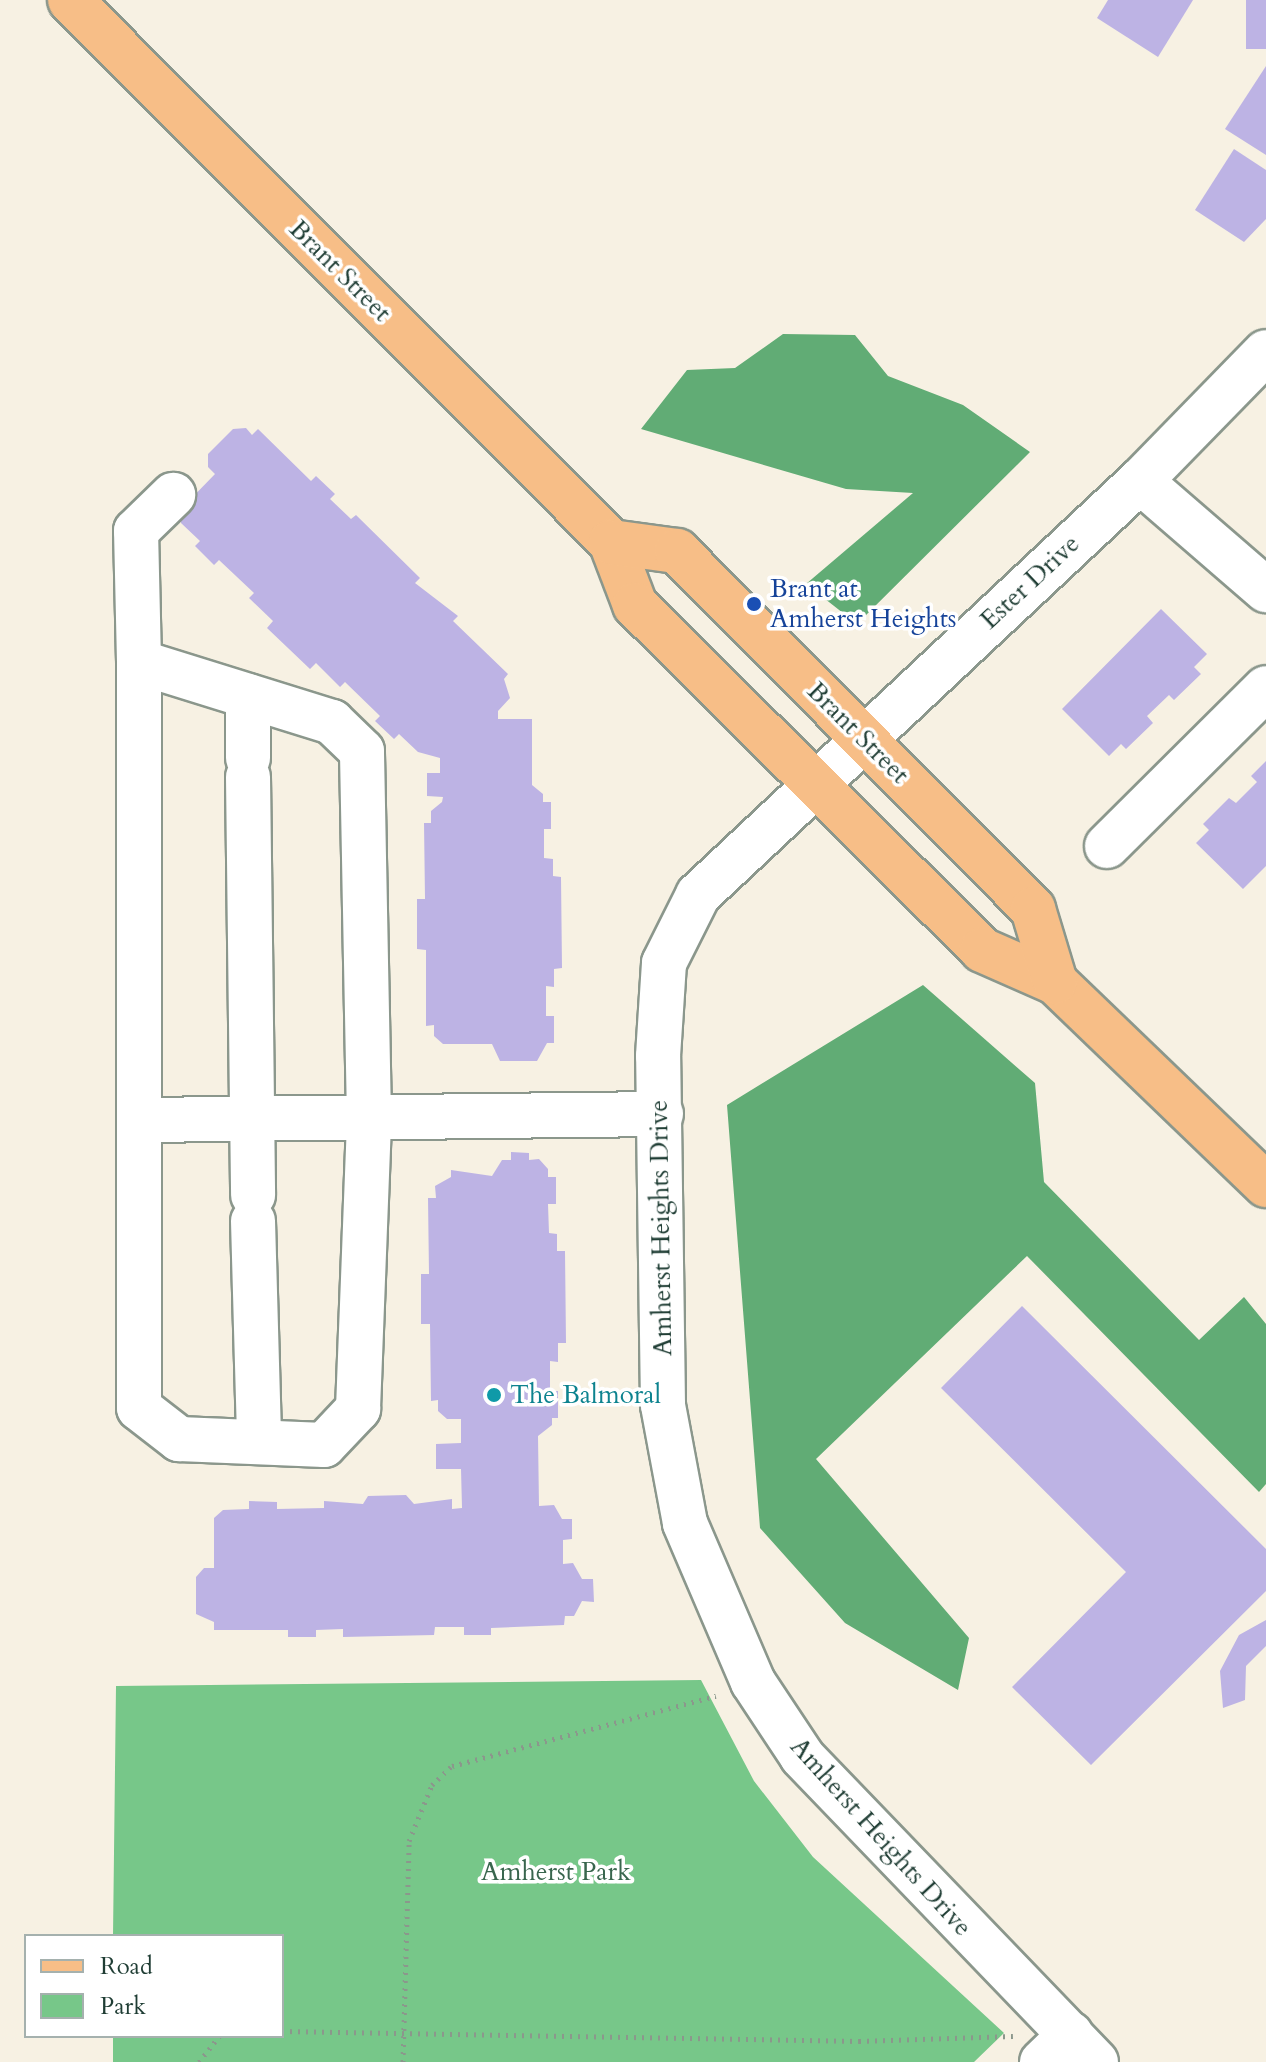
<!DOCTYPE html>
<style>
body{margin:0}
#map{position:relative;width:1266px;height:2062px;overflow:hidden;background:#f7f1e3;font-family:Cardo,serif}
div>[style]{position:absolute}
.green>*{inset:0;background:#77c789}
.forest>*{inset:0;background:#61ac75}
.building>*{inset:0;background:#bdb3e4;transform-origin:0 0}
.path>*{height:5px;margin-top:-2.5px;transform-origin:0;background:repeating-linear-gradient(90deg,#8b978c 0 2px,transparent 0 8px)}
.roads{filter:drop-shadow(2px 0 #8b978c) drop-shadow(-2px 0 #8b978c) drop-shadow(0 2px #8b978c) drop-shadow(0 -2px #8b978c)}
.minor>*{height:44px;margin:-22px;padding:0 22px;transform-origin:22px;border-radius:22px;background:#fff}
.major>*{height:44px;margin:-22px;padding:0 22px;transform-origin:22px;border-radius:22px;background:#f7be87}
.dots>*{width:22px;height:22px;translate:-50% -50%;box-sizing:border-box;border:4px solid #fff;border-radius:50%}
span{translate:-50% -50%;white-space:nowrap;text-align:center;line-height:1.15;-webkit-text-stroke:7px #fff;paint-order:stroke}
.street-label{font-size:26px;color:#1f3d34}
.transit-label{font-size:26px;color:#164399}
.left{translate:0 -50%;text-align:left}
.culture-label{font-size:26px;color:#0d838f}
.park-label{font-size:26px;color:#39664e}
.legend{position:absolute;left:24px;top:1934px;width:260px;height:104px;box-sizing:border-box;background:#fff;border:2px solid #a5b1ae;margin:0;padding:10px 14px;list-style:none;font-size:24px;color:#1f3d34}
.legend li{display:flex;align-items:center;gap:16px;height:40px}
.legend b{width:40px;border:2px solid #a5b1ae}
</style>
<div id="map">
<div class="green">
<div style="clip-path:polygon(701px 1680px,754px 1781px,813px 1857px,1004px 2033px,974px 2062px,113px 2062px,113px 2036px,282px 2036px,282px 1936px,113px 1936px,116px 1686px)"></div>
</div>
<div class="forest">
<div style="clip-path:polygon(783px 334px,855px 335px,888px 376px,963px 405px,1030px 452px,857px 624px,806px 584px,913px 493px,846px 489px,641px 429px,687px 370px,735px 368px)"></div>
<div style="clip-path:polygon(923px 985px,1035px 1083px,1044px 1182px,1199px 1340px,1244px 1297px,1266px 1324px,1266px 1484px,1259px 1492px,1027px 1256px,816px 1459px,969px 1638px,958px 1690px,845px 1623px,760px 1528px,727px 1105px)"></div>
</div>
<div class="building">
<div style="clip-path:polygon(1108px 0,1193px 0,1158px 57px,1097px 18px)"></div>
<div style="left:1246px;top:0;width:20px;height:49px"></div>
<div style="clip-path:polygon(1266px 66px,1266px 155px,1225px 129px)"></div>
<div style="clip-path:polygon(1234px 149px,1266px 170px,1266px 219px,1244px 242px,1195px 210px)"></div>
<div style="clip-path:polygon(246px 428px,252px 435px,258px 429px,311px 481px,316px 476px,335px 494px,330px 499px,351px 519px,356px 515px,420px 578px,415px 583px,458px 616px,453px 621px,508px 674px,504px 679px,510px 698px,498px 711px,498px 719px,532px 719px,532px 785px,543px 794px,543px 802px,551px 802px,551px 829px,544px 829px,544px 858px,553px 859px,553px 876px,561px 877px,562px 968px,554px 969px,554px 987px,546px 986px,546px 1016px,554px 1016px,554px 1043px,547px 1043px,537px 1061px,500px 1061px,492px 1044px,443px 1044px,434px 1036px,434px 1025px,426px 1026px,426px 950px,417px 949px,417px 899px,425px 899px,424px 823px,431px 823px,431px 811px,442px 802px,443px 797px,427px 796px,427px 773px,440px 773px,440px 758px,418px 752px,399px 734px,394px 739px,375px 721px,380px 716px,345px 682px,340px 687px,316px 663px,310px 669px,267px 628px,273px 621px,249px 598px,254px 593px,219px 560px,214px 565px,195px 546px,200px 541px,181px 523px,181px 509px,215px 474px,208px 467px,208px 454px,233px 429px)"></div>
<div style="clip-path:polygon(1161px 609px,1207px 654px,1194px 667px,1201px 674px,1174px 700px,1169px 695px,1147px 716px,1153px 723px,1126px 749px,1121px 744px,1109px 756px,1062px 709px)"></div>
<div style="clip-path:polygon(1266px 761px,1266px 866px,1243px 889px,1196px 843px,1209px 830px,1203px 824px,1229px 798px,1236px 803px,1257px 782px,1251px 776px)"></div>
<div style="clip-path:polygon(511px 1152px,529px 1153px,529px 1160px,539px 1159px,548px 1169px,548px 1177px,556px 1177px,556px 1204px,548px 1204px,549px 1233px,557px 1234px,557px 1251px,565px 1251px,566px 1343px,558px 1343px,558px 1362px,550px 1361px,550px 1391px,558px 1391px,558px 1418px,552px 1418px,552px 1425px,538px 1436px,539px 1506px,554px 1505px,562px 1519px,572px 1519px,572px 1539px,563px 1540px,563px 1564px,573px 1563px,582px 1579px,593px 1579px,594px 1602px,582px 1601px,574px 1616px,565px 1616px,564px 1625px,491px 1628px,491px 1635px,464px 1635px,464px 1627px,435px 1627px,434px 1635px,343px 1637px,343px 1629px,316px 1630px,316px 1637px,288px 1637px,288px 1630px,214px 1630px,214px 1622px,196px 1614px,196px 1577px,204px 1568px,214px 1568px,214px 1518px,223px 1510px,249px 1509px,249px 1501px,277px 1502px,277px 1509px,324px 1508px,324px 1501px,363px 1504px,368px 1496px,406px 1495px,414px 1504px,452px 1499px,452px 1509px,462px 1508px,461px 1469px,436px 1469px,436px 1444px,461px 1443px,461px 1419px,447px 1419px,438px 1411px,438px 1400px,431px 1401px,430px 1324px,421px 1324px,421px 1274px,429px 1274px,428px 1198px,436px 1198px,435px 1186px,451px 1177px,451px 1170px,492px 1176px,502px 1160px,511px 1160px)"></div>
<div style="clip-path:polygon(1022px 1306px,1266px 1549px,1266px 1591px,1091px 1765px,1012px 1687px,1126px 1572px,941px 1388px)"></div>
<div style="clip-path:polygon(1266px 1620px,1266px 1646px,1246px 1666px,1245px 1700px,1223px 1708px,1220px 1671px,1239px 1635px)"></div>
</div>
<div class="path">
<div style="left:282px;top:2031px;width:577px;rotate:0.99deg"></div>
<div style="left:859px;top:2041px;width:154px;rotate:-1.9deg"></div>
<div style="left:199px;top:2062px;width:33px;rotate:-52deg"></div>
<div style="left:403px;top:2062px;width:221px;rotate:-88.4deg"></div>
<div style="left:409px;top:1841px;width:61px;rotate:-67.7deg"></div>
<div style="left:432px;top:1785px;width:28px;rotate:-44deg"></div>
<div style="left:452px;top:1766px;width:273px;rotate:-14.9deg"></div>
</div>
<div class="roads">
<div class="minor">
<div style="left:1140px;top:481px;width:167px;rotate:40.9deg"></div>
<div style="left:139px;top:662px;width:746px;rotate:90deg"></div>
<div style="left:139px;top:1408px;width:51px;rotate:37.8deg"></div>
<div style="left:179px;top:1439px;width:145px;rotate:2.4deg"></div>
<div style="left:324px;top:1445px;width:50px;rotate:-46.6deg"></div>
<div style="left:358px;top:1409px;width:291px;rotate:-87.8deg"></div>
<div style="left:369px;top:1118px;width:367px;rotate:-91.1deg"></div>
<div style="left:362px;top:751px;width:42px;rotate:-136deg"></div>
<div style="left:332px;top:722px;width:202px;rotate:-162.7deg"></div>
<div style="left:139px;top:662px;width:131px;rotate:-91.3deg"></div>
<div style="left:136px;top:531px;width:52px;rotate:-44.2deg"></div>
<div style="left:248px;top:758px;width:62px;rotate:-90deg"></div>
<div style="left:248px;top:777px;width:418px;rotate:89.3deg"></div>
<div style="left:1107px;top:846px;width:224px;rotate:-44.8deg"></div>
<div style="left:141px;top:1120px;width:520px;rotate:-0.66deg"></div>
<div style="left:253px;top:1221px;width:221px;rotate:88.4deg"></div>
<div style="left:1042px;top:2062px;width:40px;rotate:-44deg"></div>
<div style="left:1096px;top:2062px;width:424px;rotate:-133.9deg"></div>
<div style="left:802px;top:1756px;width:89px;rotate:-123.5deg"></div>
<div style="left:753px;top:1682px;width:173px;rotate:-113.2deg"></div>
<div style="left:685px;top:1523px;width:120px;rotate:-100.6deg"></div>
<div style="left:663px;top:1405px;width:349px;rotate:-90.8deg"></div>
<div style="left:658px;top:1056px;width:93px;rotate:-86.3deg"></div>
<div style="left:664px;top:963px;width:76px;rotate:-63.4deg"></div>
<div style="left:698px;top:895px;width:606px;rotate:-43.13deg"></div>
<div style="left:1140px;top:481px;width:180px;rotate:-45.7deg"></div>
</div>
<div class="major">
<div style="left:70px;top:0;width:766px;rotate:45.05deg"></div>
<div style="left:611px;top:542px;width:67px;rotate:69.1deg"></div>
<div style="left:635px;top:605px;width:489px;rotate:44.8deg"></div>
<div style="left:982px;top:950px;width:80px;rotate:23.7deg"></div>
<div style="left:1055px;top:982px;width:293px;rotate:43.9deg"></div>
<div style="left:611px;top:542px;width:67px;rotate:7.8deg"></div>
<div style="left:677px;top:551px;width:505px;rotate:45.16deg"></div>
<div style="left:1033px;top:909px;width:76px;rotate:73.2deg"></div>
</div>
</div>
<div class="dots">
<div style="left:754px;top:604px;background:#1a4fb4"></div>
<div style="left:494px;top:1395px;background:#0f9aa8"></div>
</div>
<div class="street-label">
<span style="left:340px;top:271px;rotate:45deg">Brant Street</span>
<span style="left:1030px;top:582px;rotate:-43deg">Ester Drive</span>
<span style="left:858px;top:733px;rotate:45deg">Brant Street</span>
<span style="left:661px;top:1228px;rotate:-91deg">Amherst Heights Drive</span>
<span style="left:881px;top:1837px;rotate:48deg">Amherst Heights Drive</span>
</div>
<div class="transit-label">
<span class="left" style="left:770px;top:604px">Brant at<br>Amherst Heights</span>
</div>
<div class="culture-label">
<span class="left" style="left:510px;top:1395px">The Balmoral</span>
</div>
<div class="park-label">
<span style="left:556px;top:1872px">Amherst Park</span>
</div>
<ul class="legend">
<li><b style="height:10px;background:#f7be87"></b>Road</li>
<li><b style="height:22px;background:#77c789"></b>Park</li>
</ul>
</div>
